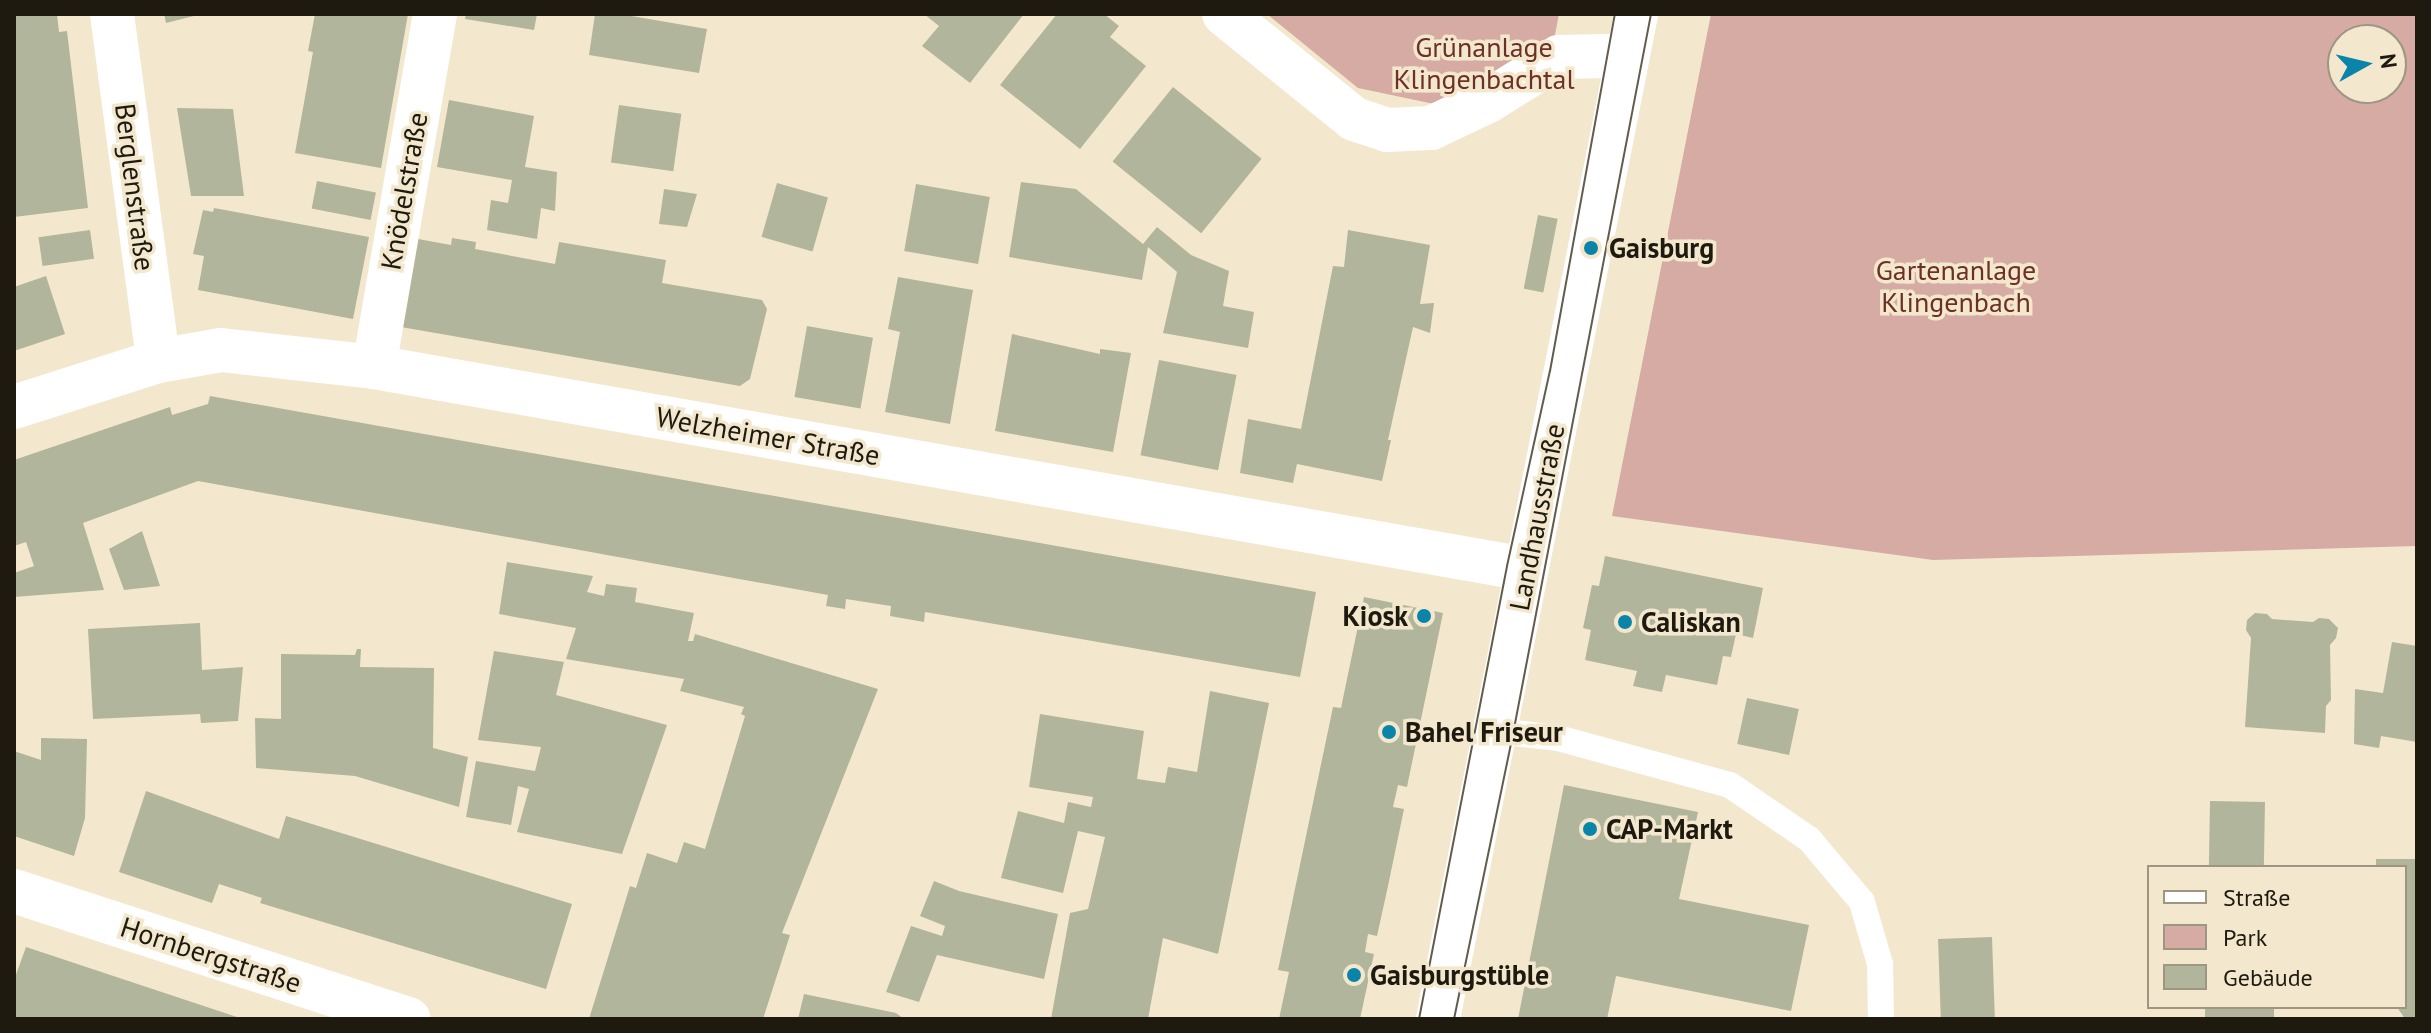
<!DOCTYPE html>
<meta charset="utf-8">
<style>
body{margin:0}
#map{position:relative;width:2431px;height:1033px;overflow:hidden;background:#f3e8ce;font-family:"PT Sans",sans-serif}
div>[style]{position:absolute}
.green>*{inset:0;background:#d5aba3}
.building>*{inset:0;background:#b1b59b;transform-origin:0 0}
.service>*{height:26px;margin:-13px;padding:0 13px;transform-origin:13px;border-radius:13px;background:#fff}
.minor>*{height:44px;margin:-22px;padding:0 22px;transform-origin:22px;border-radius:22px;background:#fff}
.tram>*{height:2px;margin:-1px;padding:0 1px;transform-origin:1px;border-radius:1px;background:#635c4d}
.dots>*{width:22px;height:22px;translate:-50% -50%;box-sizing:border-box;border:4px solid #f3e8ce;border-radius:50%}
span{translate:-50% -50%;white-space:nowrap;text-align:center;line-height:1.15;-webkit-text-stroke:7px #f3e8ce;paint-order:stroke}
.park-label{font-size:28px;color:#6d3026}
.street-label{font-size:28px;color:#1e1a10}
.poi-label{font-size:28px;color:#1e1a10;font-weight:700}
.left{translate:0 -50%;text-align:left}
.right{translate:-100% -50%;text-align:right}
.frame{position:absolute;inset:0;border:16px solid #1e1a10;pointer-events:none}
.legend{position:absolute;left:2147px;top:865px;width:260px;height:144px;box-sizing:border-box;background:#f3e8ce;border:2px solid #9e9682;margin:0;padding:10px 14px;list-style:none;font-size:24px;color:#1e1a10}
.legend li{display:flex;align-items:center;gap:16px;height:40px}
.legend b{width:40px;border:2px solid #9e9682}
.north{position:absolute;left:2327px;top:24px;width:80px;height:80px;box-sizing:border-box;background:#f3e8ce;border:2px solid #9e9682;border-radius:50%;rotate:82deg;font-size:22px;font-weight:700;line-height:32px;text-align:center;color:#1e1a10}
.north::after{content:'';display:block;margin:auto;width:28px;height:36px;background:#0a84a9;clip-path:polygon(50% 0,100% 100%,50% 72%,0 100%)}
</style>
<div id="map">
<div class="green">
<div style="clip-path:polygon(1267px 14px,1559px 14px,1547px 76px,1496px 117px,1358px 88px)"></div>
<div style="clip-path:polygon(evenodd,1711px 14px,2417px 14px,2417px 546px,1933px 560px,1612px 516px,1711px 14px,2343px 40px,2391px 40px,2391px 88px,2343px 88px,2343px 40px)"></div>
</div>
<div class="building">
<div style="clip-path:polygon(14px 14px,57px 14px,59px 32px,67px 31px,88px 208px,14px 217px)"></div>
<div style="clip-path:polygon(164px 14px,198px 14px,198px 15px,166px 23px)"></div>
<div style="clip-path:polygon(315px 14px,408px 14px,381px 168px,295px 153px,313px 52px,308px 51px)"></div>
<div style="clip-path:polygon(466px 14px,537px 14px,534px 30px,465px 19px)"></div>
<div style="clip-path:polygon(595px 14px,620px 14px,707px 29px,699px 73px,589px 55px)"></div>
<div style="clip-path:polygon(924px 14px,1024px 14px,970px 83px,922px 46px,939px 26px)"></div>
<div style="clip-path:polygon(1057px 14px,1104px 14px,1119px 26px,1110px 37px,1146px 66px,1080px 149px,1000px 85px)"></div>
<div style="left:1173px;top:87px;width:114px;height:96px;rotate:39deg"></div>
<div style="clip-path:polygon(449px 100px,534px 116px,525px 167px,557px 172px,555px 211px,541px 208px,537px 239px,487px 230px,491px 200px,508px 203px,512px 180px,437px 167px)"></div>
<div style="left:619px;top:105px;width:63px;height:58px;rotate:8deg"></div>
<div style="clip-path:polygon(177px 108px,233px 109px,244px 196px,191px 196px)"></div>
<div style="left:317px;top:181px;width:60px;height:28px;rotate:11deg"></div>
<div style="clip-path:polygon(1021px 182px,1076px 189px,1143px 244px,1157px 227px,1191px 255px,1229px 271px,1223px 306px,1254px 312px,1248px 348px,1163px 333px,1177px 272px,1148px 247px,1142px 280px,1009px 257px)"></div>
<div style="left:777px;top:183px;width:53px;height:56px;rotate:16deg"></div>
<div style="left:916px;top:184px;width:75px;height:68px;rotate:10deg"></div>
<div style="clip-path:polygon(664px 189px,697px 194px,687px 227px,659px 224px)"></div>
<div style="clip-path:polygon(214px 208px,369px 237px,353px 319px,198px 290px,204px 256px,193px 254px,203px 210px,213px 212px)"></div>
<div style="left:1538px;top:215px;width:20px;height:75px;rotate:11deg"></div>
<div style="left:90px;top:230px;width:29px;height:52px;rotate:82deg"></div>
<div style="clip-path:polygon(1348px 230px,1430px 245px,1420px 304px,1434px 303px,1430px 333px,1413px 327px,1388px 440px,1391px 440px,1382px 481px,1297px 464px,1293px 483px,1240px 473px,1248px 419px,1301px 429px,1333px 266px,1344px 267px)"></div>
<div style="clip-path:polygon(452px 238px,476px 242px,475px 249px,555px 264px,559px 242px,666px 260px,662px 283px,762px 300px,767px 309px,750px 379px,740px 386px,401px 327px,418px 239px,451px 245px)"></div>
<div style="clip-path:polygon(46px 276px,65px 334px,14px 351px,14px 287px)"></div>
<div style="clip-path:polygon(898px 277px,973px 290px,950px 424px,885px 412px,900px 332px,888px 329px)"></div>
<div style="left:807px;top:326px;width:67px;height:72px;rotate:10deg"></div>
<div style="clip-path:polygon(1012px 334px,1100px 354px,1100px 349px,1131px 353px,1113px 452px,995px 431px)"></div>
<div style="left:1159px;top:360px;width:79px;height:97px;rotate:11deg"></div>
<div style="clip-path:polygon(210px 396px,1316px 592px,1300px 677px,925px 612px,924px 622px,890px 616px,891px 606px,846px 599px,845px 609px,826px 606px,828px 595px,198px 481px,83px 523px,104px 590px,14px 597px,14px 573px,34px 566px,26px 542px,14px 546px,14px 460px,170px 407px,172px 415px,208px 404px)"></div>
<div style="clip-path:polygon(142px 531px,160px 586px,124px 590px,109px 549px)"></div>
<div style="clip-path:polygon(1605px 556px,1763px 588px,1753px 638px,1736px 634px,1731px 657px,1723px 656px,1717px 685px,1666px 675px,1662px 692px,1633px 686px,1637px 671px,1585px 660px,1591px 630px,1583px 628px,1592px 585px,1599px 586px)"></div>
<div style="clip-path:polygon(507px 562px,593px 576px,587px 592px,604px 596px,606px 584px,637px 588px,635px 602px,694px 613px,688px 641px,693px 641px,695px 634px,878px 689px,782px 933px,790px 935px,763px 1019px,589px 1019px,630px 886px,636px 888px,647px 853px,677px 863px,684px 842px,705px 849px,745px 716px,741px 714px,744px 707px,680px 691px,684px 679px,566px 659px,576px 628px,499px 614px)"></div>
<div style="clip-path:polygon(1364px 597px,1443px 613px,1407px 787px,1398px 785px,1393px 807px,1404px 809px,1388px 886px,1377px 936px,1368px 934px,1365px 952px,1374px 954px,1360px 1019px,1279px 1019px,1289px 972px,1278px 970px,1333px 707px,1341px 708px)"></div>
<div style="clip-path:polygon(2255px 613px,2267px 614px,2272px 619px,2313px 622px,2319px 618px,2329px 619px,2338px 628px,2336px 638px,2330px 645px,2331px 700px,2326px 706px,2325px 733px,2245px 727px,2251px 638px,2246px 630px,2247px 620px)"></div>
<div style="clip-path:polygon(200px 623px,202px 670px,243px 667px,238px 721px,201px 723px,200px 714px,93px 719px,88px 629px)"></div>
<div style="clip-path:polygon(2392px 642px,2417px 646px,2417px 742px,2381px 736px,2379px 748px,2354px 744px,2355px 689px,2383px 693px)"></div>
<div style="clip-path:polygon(357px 649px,361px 649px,360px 667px,434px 668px,433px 748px,468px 757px,459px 807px,355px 776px,256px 768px,255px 718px,281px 719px,281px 654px,355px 655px)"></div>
<div style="clip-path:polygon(494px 651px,564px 662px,556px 695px,667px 725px,622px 854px,517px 832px,529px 789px,518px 786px,511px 825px,466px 817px,476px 761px,535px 771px,541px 747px,478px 740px)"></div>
<div style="clip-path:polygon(1210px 691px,1269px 703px,1218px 954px,1163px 938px,1148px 1019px,1051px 1019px,1070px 913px,1088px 909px,1105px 837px,1078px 831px,1063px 893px,1001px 878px,1018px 811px,1064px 823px,1068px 802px,1091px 807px,1093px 797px,1029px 787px,1040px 714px,1144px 731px,1137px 779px,1165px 783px,1168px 767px,1197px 772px)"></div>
<div style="left:1747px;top:698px;width:53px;height:47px;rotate:12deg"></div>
<div style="clip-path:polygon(41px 738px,87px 739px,85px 818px,74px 856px,14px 836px,14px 751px,41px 760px)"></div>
<div style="clip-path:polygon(1564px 785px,1698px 812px,1679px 899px,1809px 925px,1791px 1011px,1616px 976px,1607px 1019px,1518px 1019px)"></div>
<div style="clip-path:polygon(146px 791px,279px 839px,286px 816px,572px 904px,546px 989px,260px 903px,262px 898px,219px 884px,212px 903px,119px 872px)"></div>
<div style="left:2210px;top:801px;width:55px;height:66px;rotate:1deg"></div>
<div style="clip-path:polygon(2376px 859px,2417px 859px,2417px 1019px,2405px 1019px,2397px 1007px,2405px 1007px,2405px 867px,2376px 867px)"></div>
<div style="clip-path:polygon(934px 881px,959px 891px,1058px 914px,1044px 979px,937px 955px,919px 1002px,886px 992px,911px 926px,942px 936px,945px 926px,920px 916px)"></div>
<div style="left:1992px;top:937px;width:82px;height:54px;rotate:88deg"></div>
<div style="clip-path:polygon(26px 947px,240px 1018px,240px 1019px,14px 1019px,14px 980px)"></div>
<div style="clip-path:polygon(804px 994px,896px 1013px,904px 1019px,798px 1019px)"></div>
<div style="left:2205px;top:1007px;width:69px;height:12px"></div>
</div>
<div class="service">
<div style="left:1496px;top:731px;width:62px;rotate:6.4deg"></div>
<div style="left:1558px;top:738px;width:178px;rotate:15.3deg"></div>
<div style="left:1730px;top:785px;width:96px;rotate:34.4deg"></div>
<div style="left:1809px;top:839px;width:82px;rotate:49.9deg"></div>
<div style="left:1862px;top:902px;width:65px;rotate:73.8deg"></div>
<div style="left:1880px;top:964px;width:55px;rotate:89deg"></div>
</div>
<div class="minor">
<div style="left:112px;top:14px;width:350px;rotate:82.4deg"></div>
<div style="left:1224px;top:14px;width:167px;rotate:38.9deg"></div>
<div style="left:1354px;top:119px;width:35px;rotate:18deg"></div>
<div style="left:1387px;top:130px;width:44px;rotate:-2.6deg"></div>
<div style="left:1431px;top:128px;width:63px;rotate:-25.3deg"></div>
<div style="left:1488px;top:101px;width:84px;rotate:-31.8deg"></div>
<div style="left:1559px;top:57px;width:48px;rotate:-1.2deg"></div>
<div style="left:1607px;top:56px;width:20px;rotate:11deg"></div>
<div style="left:374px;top:367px;width:358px;rotate:-80.2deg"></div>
<div style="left:14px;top:407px;width:151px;rotate:-17.7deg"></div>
<div style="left:158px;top:361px;width:64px;rotate:-9.9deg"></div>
<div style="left:221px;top:350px;width:154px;rotate:6.3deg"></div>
<div style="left:374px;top:367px;width:1170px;rotate:9.95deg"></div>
<div style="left:14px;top:891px;width:415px;rotate:18deg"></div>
<div style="left:1438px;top:1019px;width:1024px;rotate:-78.85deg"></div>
</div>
<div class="tram">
<div style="left:1419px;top:1019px;width:461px;rotate:-79deg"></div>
<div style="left:1507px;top:566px;width:200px;rotate:-77.6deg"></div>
<div style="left:1550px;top:371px;width:363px;rotate:-79.7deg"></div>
<div style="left:1454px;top:1019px;width:291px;rotate:-78.3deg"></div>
<div style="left:1513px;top:734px;width:733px;rotate:-79.15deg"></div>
</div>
<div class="dots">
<div style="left:1591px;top:248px;background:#0a84a9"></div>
<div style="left:1424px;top:616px;background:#0a84a9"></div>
<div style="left:1625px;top:622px;background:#0a84a9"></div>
<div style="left:1389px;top:732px;background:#0a84a9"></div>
<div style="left:1590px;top:829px;background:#0a84a9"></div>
<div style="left:1354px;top:975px;background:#0a84a9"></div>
</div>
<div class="park-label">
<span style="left:1484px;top:63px">Grünanlage<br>Klingenbachtal</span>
<span style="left:1956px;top:286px">Gartenanlage<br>Klingenbach</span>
</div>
<div class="street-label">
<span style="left:135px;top:187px;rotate:83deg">Berglenstraße</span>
<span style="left:404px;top:191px;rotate:-80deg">Knödelstraße</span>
<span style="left:768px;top:436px;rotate:10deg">Welzheimer Straße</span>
<span style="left:1537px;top:517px;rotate:-79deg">Landhausstraße</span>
<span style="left:211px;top:955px;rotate:18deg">Hornbergstraße</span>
</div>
<div class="poi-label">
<span class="left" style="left:1609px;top:248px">Gaisburg</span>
<span class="right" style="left:1408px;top:616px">Kiosk</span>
<span class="left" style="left:1641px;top:622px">Caliskan</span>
<span class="left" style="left:1405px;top:732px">Bahel Friseur</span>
<span class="left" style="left:1606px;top:829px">CAP-Markt</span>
<span class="left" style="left:1370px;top:975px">Gaisburgstüble</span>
</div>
<div class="frame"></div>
<ul class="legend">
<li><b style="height:10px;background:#fff"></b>Straße</li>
<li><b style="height:22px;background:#d5aba3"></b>Park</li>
<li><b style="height:22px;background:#b1b59b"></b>Gebäude</li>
</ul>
<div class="north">N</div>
</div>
